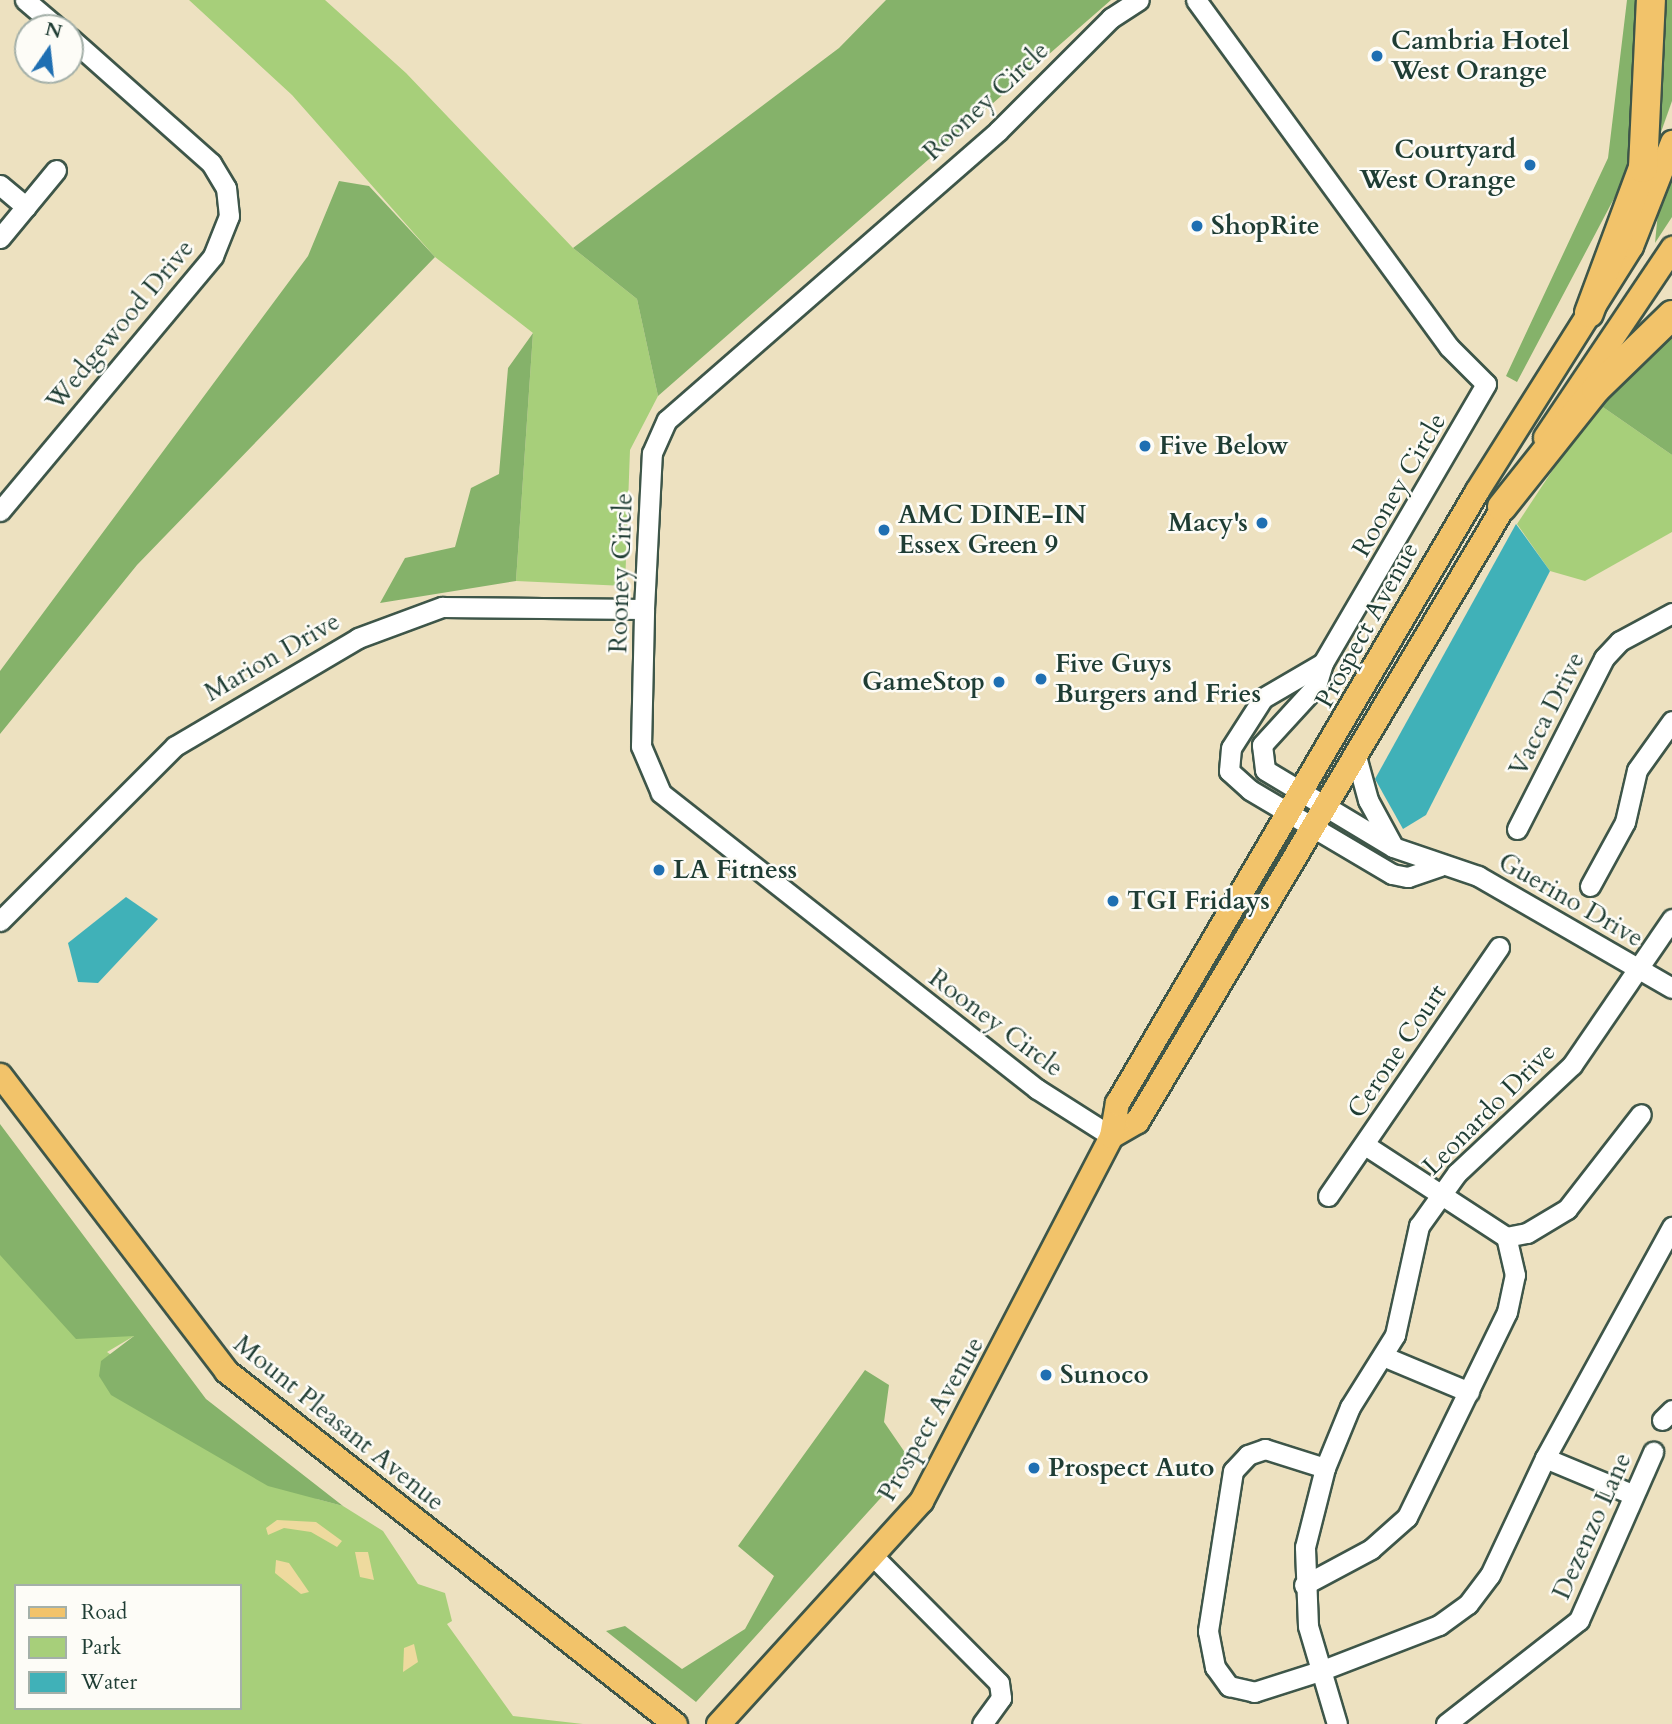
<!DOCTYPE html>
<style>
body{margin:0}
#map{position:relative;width:1672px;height:1724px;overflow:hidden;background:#ede1c0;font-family:Cardo,serif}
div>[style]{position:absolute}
.green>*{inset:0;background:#a7cf7a}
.forest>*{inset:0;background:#85b26a}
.sand>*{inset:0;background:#eeda9e}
.water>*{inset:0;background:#40b1b8}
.roads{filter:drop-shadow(2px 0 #3e5649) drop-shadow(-2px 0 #3e5649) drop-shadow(0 2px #3e5649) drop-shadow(0 -2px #3e5649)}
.minor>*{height:19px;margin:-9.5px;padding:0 9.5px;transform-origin:9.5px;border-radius:9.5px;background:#fff}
.major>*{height:23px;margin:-11.5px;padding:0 11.5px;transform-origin:11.5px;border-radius:11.5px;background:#f2c36a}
.highway>*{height:28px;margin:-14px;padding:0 14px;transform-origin:14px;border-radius:14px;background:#f2c36a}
.dots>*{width:19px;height:19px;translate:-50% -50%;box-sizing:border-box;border:4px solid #fdfcf7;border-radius:50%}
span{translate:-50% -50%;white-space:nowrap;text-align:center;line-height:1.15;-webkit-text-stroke:5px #fdfcf7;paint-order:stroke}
.poi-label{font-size:26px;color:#1f3d34;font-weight:700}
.left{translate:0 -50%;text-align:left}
.right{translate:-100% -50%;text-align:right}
.street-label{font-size:26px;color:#1f3d34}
.legend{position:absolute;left:14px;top:1584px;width:228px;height:126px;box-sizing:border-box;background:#fdfcf7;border:2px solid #a4b0a9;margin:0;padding:9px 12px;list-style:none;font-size:21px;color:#1f3d34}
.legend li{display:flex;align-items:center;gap:14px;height:35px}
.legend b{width:35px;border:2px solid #a4b0a9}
.north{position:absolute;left:14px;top:14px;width:70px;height:70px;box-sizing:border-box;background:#fdfcf7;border:2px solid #a4b0a9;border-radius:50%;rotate:14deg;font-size:19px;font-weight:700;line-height:28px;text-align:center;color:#1f3d34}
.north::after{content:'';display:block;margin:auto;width:24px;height:32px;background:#1f6fb2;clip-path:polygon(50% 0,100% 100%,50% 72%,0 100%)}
</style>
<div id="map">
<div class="green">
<div style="clip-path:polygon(189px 0,325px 0,406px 73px,573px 248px,637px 299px,658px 396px,630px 450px,625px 586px,516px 581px,533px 333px,435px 257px,292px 95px)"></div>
<div style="clip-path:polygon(1597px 403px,1672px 455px,1672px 532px,1585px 581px,1550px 571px,1517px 524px)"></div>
<div style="clip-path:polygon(evenodd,0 1246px,100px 1334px,134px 1336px,107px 1352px,317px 1499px,343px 1506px,383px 1531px,418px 1584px,445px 1593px,452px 1621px,447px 1624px,513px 1716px,583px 1724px,0 1724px,0 1246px,16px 1586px,240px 1586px,240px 1708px,16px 1708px,16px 1586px)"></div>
</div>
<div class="forest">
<div style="clip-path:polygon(886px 0,1111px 0,658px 396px,637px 299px,573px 248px,839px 48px)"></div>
<div style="clip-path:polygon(1627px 0,1643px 0,1628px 172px,1517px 382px,1506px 376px,1608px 158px)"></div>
<div style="clip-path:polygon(1662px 0,1672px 0,1672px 101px,1660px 135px)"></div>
<div style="clip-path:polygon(1672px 170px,1672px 217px,1655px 243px,1659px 202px)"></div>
<div style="clip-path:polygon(339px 181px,369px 186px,435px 257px,137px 565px,0 734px,0 671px,308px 256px)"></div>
<div style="clip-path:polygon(533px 333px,516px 581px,380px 603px,405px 558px,455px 547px,471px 488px,499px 474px,508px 368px)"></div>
<div style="clip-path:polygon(1672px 333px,1672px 455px,1597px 403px)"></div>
<div style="clip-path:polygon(0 1124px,206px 1399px,343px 1506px,268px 1486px,111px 1395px,99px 1376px,101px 1361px,134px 1336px,76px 1339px,0 1255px)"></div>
<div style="clip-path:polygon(865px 1370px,889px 1385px,884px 1422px,906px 1454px,887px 1491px,696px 1702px,606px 1631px,625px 1626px,682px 1669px,745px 1629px,774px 1576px,738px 1546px)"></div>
</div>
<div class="sand">
<div style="clip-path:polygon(277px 1520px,316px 1522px,342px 1541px,337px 1547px,311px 1532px,284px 1528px,268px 1535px,266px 1528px)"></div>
<div style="clip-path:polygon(355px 1552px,368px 1552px,374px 1580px,360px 1577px)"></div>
<div style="clip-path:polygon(276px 1560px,289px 1563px,309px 1592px,301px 1594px,275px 1573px)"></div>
<div style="clip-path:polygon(414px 1644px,418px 1662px,403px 1672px,404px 1648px)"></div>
</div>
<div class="water">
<div style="clip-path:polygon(1516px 524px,1550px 571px,1426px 815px,1403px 829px,1375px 779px)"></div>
<div style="clip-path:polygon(126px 897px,158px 919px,98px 983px,78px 982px,68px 943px)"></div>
</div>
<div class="roads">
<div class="minor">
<div style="left:25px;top:0;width:43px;rotate:40.3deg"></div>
<div style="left:1196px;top:0;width:429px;rotate:53.9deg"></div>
<div style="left:1449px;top:347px;width:52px;rotate:45deg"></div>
<div style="left:1486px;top:384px;width:323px;rotate:120.3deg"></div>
<div style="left:1323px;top:663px;width:24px;rotate:107deg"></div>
<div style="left:1316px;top:686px;width:80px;rotate:132.5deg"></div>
<div style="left:1262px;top:745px;width:25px;rotate:83deg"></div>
<div style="left:1265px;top:770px;width:149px;rotate:31deg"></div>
<div style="left:1393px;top:847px;width:90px;rotate:18.8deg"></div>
<div style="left:1478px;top:876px;width:224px;rotate:30deg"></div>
<div style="left:0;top:185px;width:34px;rotate:40deg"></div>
<div style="left:0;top:238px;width:88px;rotate:-50.5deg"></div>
<div style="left:0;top:511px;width:332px;rotate:-50.1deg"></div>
<div style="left:213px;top:256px;width:43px;rotate:-68.2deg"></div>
<div style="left:229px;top:216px;width:28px;rotate:-96deg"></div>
<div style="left:226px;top:188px;width:29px;rotate:-121deg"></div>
<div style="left:211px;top:163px;width:188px;rotate:-138.4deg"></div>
<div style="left:1323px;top:663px;width:69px;rotate:149.7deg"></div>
<div style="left:1263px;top:698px;width:59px;rotate:122.6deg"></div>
<div style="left:1231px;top:748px;width:23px;rotate:95deg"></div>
<div style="left:1229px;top:771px;width:28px;rotate:42deg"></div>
<div style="left:1250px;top:790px;width:165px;rotate:30.6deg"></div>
<div style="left:1392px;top:874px;width:16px;rotate:11deg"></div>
<div style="left:1408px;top:877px;width:34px;rotate:-19deg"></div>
<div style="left:1356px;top:756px;width:46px;rotate:74.7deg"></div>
<div style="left:1368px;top:800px;width:52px;rotate:61.5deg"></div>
<div style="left:1517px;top:829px;width:192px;rotate:-63deg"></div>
<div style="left:1604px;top:658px;width:23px;rotate:-47deg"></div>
<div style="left:1620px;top:641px;width:59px;rotate:-28.3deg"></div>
<div style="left:1590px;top:886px;width:73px;rotate:-61.3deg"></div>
<div style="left:1625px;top:822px;width:53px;rotate:-77deg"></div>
<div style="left:1637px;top:770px;width:60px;rotate:-54.5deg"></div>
<div style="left:0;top:921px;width:247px;rotate:-45deg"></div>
<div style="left:175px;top:746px;width:212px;rotate:-30.5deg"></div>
<div style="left:358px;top:638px;width:90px;rotate:-20.3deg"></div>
<div style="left:442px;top:607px;width:202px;rotate:0.6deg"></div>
<div style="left:1111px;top:1136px;width:88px;rotate:-147.6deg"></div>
<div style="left:1037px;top:1089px;width:479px;rotate:-141.8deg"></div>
<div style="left:661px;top:793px;width:51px;rotate:-113.1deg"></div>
<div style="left:641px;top:746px;width:137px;rotate:-88.7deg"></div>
<div style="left:644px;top:609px;width:156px;rotate:-87.1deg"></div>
<div style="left:652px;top:453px;width:36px;rotate:-66deg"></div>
<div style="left:667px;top:420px;width:439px;rotate:-41.1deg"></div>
<div style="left:998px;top:131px;width:160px;rotate:-45deg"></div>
<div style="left:1111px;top:18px;width:33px;rotate:-33deg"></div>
<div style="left:1365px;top:1145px;width:168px;rotate:33.1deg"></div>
<div style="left:1506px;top:1237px;width:21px;rotate:-11deg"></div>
<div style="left:1527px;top:1233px;width:47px;rotate:-31deg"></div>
<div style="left:1567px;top:1209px;width:120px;rotate:-52.1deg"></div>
<div style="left:1328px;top:1196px;width:302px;rotate:-55.5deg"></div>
<div style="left:1385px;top:1357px;width:91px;rotate:22.6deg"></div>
<div style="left:1662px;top:1420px;width:14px;rotate:-45deg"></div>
<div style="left:1545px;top:1458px;width:96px;rotate:22.6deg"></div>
<div style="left:1325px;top:1468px;width:63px;rotate:-162.4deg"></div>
<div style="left:1265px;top:1449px;width:18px;rotate:161deg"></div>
<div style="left:1248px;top:1455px;width:22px;rotate:133deg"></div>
<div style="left:1233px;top:1471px;width:162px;rotate:98.9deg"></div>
<div style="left:1208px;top:1631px;width:37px;rotate:79deg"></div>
<div style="left:1215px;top:1667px;width:24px;rotate:54deg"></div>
<div style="left:1229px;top:1686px;width:26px;rotate:13deg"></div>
<div style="left:1254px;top:1692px;width:69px;rotate:-17.7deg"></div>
<div style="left:1320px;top:1671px;width:128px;rotate:-21.1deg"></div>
<div style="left:1439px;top:1625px;width:36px;rotate:-36deg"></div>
<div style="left:1468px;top:1604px;width:36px;rotate:-53deg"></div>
<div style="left:1490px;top:1575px;width:129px;rotate:-64.8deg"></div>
<div style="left:1545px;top:1458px;width:264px;rotate:-61.2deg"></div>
<div style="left:875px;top:1558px;width:176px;rotate:45.2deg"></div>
<div style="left:999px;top:1683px;width:15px;rotate:82deg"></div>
<div style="left:1001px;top:1698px;width:32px;rotate:126deg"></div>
<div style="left:1304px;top:1585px;width:76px;rotate:-28.2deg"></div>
<div style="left:1371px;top:1549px;width:48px;rotate:-41.6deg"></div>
<div style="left:1407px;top:1517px;width:228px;rotate:-64deg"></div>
<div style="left:1507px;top:1312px;width:38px;rotate:-78deg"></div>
<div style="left:1515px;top:1275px;width:39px;rotate:-103deg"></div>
<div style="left:1337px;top:1724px;width:102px;rotate:-106.5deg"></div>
<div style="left:1308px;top:1626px;width:79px;rotate:-92.2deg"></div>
<div style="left:1305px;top:1547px;width:81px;rotate:-75.8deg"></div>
<div style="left:1325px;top:1468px;width:66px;rotate:-67.7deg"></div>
<div style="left:1350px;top:1407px;width:85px;rotate:-58deg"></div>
<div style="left:1395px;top:1335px;width:112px;rotate:-77.6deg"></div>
<div style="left:1419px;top:1226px;width:65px;rotate:-54.4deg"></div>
<div style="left:1457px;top:1173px;width:158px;rotate:-43.2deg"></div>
<div style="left:1572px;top:1065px;width:177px;rotate:-55.6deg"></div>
<div style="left:1446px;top:1724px;width:169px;rotate:-38deg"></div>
<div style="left:1579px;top:1620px;width:184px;rotate:-66.2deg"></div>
</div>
<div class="major">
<div style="left:1545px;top:437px;width:228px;rotate:-56.1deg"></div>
<div style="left:0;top:1075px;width:372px;rotate:52.6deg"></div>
<div style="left:226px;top:1371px;width:571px;rotate:38.17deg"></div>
<div style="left:1111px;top:1136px;width:30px;rotate:-30deg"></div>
<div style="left:1137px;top:1121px;width:731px;rotate:-59.22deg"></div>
<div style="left:718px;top:1724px;width:302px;rotate:-47.7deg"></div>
<div style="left:921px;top:1501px;width:411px;rotate:-62.5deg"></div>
<div style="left:1111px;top:1136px;width:34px;rotate:-80deg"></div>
<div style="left:1117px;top:1103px;width:709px;rotate:-59.56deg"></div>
<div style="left:1476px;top:492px;width:291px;rotate:-57.8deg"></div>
<div style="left:1631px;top:246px;width:112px;rotate:-68.5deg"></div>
</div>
<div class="highway">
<div style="left:1589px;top:313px;width:155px;rotate:-69.6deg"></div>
<div style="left:1643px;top:168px;width:168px;rotate:-87.3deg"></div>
<div style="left:1502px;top:507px;width:151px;rotate:-51.5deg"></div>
<div style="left:1596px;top:389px;width:106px;rotate:-44.2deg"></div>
</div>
</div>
<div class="dots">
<div style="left:1377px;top:56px;background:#1f6fb2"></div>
<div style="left:1530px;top:165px;background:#1f6fb2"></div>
<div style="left:1197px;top:226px;background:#1f6fb2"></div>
<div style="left:1145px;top:446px;background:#1f6fb2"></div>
<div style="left:1262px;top:523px;background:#1f6fb2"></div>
<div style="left:884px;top:530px;background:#1f6fb2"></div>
<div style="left:1041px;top:679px;background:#1f6fb2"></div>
<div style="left:999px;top:682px;background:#1f6fb2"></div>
<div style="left:659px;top:870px;background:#1f6fb2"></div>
<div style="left:1113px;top:901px;background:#1f6fb2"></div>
<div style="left:1046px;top:1375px;background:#1f6fb2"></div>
<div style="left:1034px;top:1468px;background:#1f6fb2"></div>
</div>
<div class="poi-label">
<span class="left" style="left:1391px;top:56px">Cambria Hotel<br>West Orange</span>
<span class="right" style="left:1516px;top:165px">Courtyard<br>West Orange</span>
<span class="left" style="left:1211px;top:226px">ShopRite</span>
<span class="left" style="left:1159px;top:446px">Five Below</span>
<span class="left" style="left:898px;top:530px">AMC DINE-IN<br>Essex Green 9</span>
<span class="right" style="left:1248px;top:523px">Macy's</span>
<span class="left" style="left:1055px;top:679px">Five Guys<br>Burgers and Fries</span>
<span class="right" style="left:985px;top:682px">GameStop</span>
<span class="left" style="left:673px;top:870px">LA Fitness</span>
<span class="left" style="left:1127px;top:901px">TGI Fridays</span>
<span class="left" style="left:1060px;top:1375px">Sunoco</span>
<span class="left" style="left:1048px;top:1468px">Prospect Auto</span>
</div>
<div class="street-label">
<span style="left:986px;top:101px;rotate:-43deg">Rooney Circle</span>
<span style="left:120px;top:325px;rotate:-50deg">Wedgewood Drive</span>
<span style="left:1399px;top:485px;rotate:-60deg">Rooney Circle</span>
<span style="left:621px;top:573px;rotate:-88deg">Rooney Circle</span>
<span style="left:1367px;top:625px;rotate:-61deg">Prospect Avenue</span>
<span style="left:272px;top:657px;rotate:-30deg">Marion Drive</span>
<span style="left:1547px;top:714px;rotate:-63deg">Vacca Drive</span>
<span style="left:1571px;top:900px;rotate:30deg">Guerino Drive</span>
<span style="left:996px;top:1023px;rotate:37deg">Rooney Circle</span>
<span style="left:1397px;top:1051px;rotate:-56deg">Cerone Court</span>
<span style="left:1489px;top:1109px;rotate:-45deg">Leonardo Drive</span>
<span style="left:931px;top:1419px;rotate:-60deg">Prospect Avenue</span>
<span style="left:339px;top:1423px;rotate:39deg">Mount Pleasant Avenue</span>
<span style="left:1592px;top:1526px;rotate:-66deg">Dezenzo Lane</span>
</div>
<ul class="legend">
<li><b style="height:9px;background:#f2c36a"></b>Road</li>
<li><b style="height:19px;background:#a7cf7a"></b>Park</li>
<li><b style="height:19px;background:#40b1b8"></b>Water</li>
</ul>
<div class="north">N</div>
</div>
